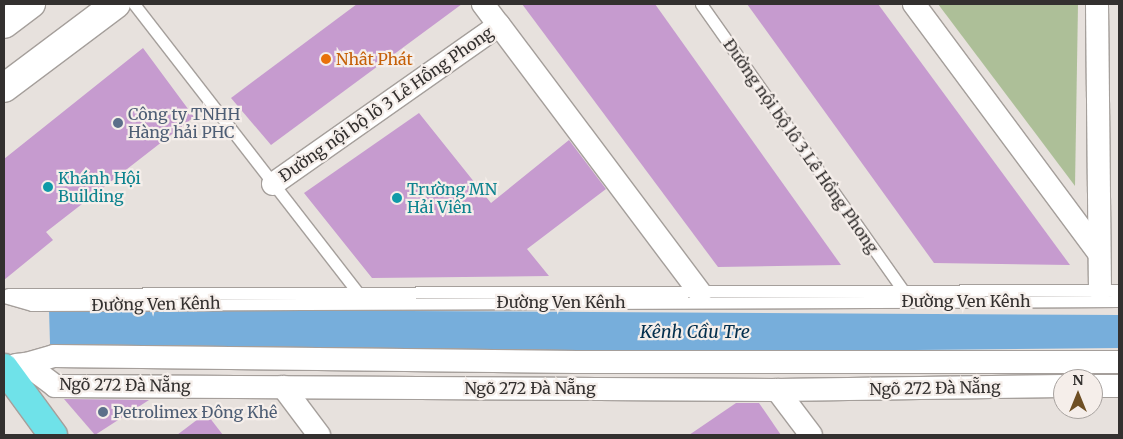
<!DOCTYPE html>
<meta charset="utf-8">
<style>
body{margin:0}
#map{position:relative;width:1123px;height:439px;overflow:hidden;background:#e7e1dd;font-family:Merriweather,serif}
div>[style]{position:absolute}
.green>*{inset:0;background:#adbf98}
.water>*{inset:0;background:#77aedb}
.building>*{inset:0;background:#c69bcf}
.roads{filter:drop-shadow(1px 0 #a59f9b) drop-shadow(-1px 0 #a59f9b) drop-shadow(0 1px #a59f9b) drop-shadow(0 -1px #a59f9b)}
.service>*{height:11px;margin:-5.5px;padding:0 5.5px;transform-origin:5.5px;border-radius:5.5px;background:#fff}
.minor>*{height:22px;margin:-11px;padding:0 11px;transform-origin:11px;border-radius:11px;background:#fff}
.tertiary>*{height:28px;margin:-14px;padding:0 14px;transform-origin:14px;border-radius:14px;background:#fff}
.primary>*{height:28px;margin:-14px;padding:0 14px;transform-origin:14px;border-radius:14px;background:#6fe2e9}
.dots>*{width:14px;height:14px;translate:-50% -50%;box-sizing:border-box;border:2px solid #f5eeea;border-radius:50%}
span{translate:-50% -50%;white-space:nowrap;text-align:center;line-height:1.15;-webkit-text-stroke:4.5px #f5eeea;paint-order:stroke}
.food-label{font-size:16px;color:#c56008}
.left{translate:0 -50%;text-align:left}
.street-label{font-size:16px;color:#33302f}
.service-label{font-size:16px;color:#4e5e75}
.culture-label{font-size:16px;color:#0d838f}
.water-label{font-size:18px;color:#032f4d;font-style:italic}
.frame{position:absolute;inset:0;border:5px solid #33302f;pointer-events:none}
.north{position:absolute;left:1053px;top:369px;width:50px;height:50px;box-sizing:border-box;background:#f5eeea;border:1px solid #a7a29f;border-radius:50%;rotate:0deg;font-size:14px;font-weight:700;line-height:20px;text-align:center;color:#33302f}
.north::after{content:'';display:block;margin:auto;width:18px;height:22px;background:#6e4f24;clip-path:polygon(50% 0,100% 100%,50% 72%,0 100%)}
</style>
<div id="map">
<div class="green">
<div style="clip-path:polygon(938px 4px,1078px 4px,1075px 186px)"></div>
</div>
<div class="water">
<div style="clip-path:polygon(49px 309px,1119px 315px,1119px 348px,711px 352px,50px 344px)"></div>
</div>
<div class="building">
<div style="clip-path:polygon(357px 4px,462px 4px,271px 145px,231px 98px)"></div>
<div style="clip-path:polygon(522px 4px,655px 4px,841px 265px,718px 267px)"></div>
<div style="clip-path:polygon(747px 4px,878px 4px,1070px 265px,934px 263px)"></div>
<div style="clip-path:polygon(143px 48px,194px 117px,46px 232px,53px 240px,4px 280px,4px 159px)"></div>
<div style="clip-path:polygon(419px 113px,491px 203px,569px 140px,606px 189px,527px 249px,549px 276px,372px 278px,304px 193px)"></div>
<div style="clip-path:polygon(64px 399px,149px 400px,95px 435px)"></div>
<div style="clip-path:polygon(736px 403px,759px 403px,781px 435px,689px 435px)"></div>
<div style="clip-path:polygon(206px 413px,223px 435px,177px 435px)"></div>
</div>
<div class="roads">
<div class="service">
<div style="left:134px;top:4px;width:366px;rotate:52.2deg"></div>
<div style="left:701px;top:4px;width:349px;rotate:54.8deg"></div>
<div style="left:8px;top:294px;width:1111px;rotate:-0.21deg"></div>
<div style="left:4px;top:297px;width:29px;rotate:16deg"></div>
<div style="left:32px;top:305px;width:1087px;rotate:-0.21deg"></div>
</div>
<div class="minor">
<div style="left:483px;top:4px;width:26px;rotate:53deg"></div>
<div style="left:914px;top:4px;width:309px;rotate:53.4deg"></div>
<div style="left:1097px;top:4px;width:286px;rotate:89.4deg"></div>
<div style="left:273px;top:184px;width:276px;rotate:-35.1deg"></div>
<div style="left:499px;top:25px;width:335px;rotate:53.1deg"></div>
<div style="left:26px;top:364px;width:29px;rotate:-16deg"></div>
<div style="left:54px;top:356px;width:523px;rotate:0.66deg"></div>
<div style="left:577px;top:362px;width:542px"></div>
<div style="left:16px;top:365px;width:10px;rotate:-6deg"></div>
<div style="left:26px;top:364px;width:36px;rotate:37deg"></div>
<div style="left:55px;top:386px;width:722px;rotate:0.32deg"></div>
<div style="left:777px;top:390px;width:286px;rotate:-0.8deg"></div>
<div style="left:1093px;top:386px;width:26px"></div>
<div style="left:283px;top:387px;width:60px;rotate:53.1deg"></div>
<div style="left:777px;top:390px;width:56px;rotate:52.9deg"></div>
</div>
<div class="tertiary">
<div style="left:4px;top:24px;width:34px;rotate:-37deg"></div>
<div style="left:4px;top:88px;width:140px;rotate:-36.9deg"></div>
</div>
<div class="primary">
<div style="left:4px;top:368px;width:83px;rotate:53.8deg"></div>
</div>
</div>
<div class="dots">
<div style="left:326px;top:59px;background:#e8710a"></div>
<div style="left:118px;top:123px;background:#5c6f8a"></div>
<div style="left:48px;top:187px;background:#0f9aa8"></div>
<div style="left:397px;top:198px;background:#0f9aa8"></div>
<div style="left:103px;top:412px;background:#5c6f8a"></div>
</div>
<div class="food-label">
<span class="left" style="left:336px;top:59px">Nhât Phát</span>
</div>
<div class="street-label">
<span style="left:386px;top:104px;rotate:-35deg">Đường nội bộ lô 3 Lê Hồng Phong</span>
<span style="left:801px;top:146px;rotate:55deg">Đường nội bộ lô 3 Lê Hồng Phong</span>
<span style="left:966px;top:301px">Đường Ven Kênh</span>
<span style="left:561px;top:302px">Đường Ven Kênh</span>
<span style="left:156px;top:304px;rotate:-1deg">Đường Ven Kênh</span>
<span style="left:125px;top:385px;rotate:1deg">Ngõ 272 Đà Nẵng</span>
<span style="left:530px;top:388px">Ngõ 272 Đà Nẵng</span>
<span style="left:935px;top:388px;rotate:-1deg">Ngõ 272 Đà Nẵng</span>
</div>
<div class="service-label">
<span class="left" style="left:128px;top:123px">Công ty TNHH<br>Hàng hải PHC</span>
<span class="left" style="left:113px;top:412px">Petrolimex Đông Khê</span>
</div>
<div class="culture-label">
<span class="left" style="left:58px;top:187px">Khánh Hội<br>Building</span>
<span class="left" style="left:407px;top:198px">Trường MN<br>Hải Viên</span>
</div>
<div class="water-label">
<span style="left:695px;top:332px">Kênh Cầu Tre</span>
</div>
<div class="frame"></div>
<div class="north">N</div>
</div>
